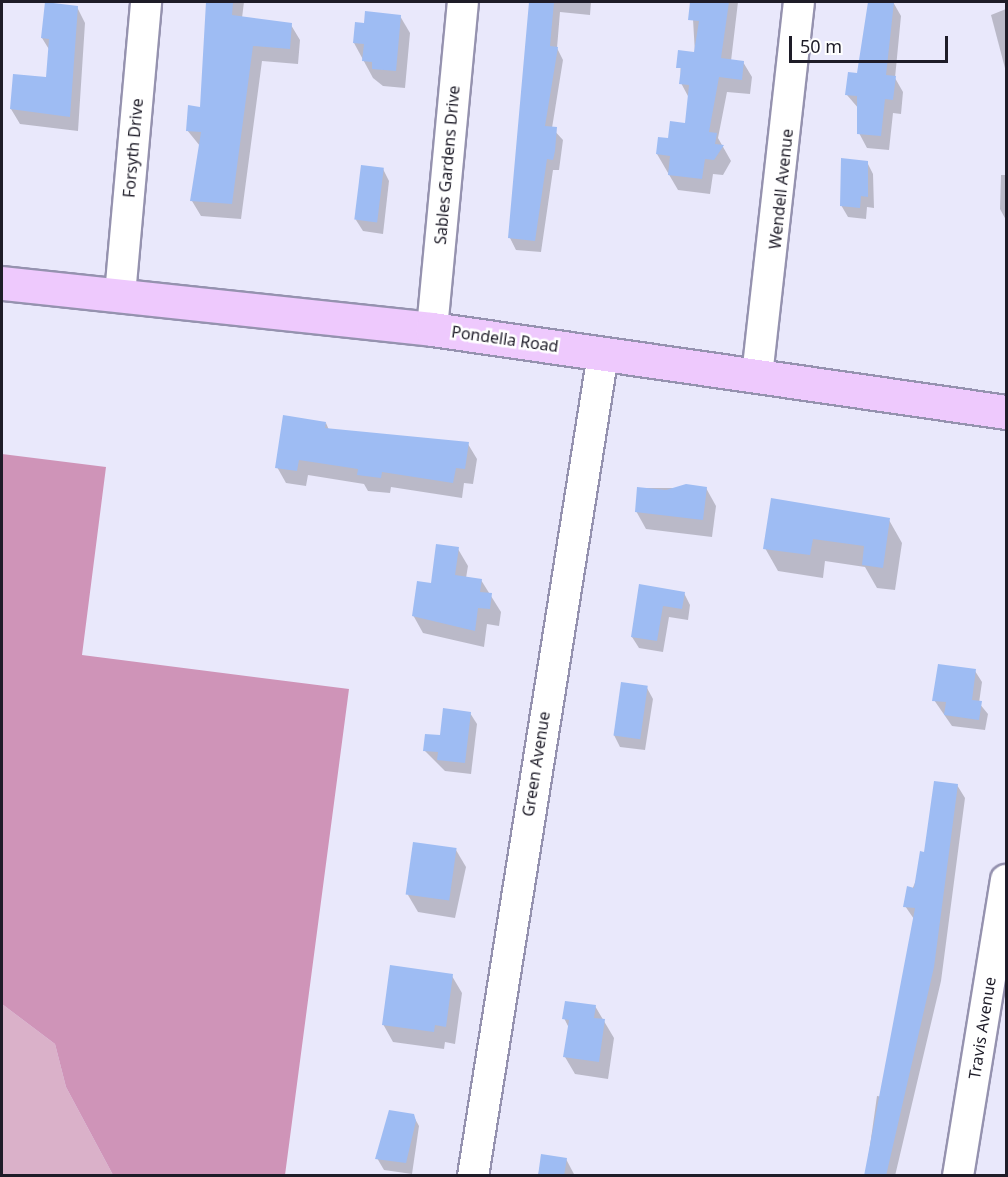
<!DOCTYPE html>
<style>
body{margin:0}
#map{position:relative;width:1008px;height:1177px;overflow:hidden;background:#e9e8fb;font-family:"Noto Sans",sans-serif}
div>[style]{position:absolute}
.green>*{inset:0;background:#dab1c9}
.forest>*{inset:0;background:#cf94b8}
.shadow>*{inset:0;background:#0003}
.building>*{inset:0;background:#9ebcf3;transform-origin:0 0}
.roads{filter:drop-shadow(2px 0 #9592af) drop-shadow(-2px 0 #9592af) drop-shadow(0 2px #9592af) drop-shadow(0 -2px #9592af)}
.minor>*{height:30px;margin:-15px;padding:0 15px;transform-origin:15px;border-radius:15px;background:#fff}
.major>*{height:33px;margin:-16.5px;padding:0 16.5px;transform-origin:16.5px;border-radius:16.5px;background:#eec9fd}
span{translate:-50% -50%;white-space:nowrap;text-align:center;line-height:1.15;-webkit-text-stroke:5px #fff;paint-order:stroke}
.street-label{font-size:16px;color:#1e1c28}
.frame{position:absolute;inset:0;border:3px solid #1e1c28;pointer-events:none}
.scale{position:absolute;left:789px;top:36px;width:159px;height:27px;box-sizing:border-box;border:3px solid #1e1c28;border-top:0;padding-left:8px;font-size:18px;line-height:21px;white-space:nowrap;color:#1e1c28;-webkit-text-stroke:4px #fff;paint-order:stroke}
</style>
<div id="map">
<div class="green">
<div style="clip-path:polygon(2px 1004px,55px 1044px,66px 1087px,113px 1175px,2px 1175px)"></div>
</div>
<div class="forest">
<div style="clip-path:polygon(2px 454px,106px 467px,82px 655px,349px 689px,285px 1175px,113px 1175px,66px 1087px,55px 1044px,2px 1004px)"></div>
</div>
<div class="shadow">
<div style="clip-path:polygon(209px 2px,244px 2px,242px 18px,291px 25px,300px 40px,298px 64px,262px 61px,241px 219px,201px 216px,192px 201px,200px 146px,187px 130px,201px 108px)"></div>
<div style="clip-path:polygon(530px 2px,591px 2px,590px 15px,560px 12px,557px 48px,563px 60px,552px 128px,563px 140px,559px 170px,553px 170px,541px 252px,516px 250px,510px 238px)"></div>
<div style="clip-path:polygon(692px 2px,738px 2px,731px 61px,743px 62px,752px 77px,750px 94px,727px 92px,718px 138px,731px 161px,723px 175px,713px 174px,710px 194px,678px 190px,657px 154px,686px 124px,689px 98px,681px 83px,680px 52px,695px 54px)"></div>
<div style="clip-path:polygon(869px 2px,893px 2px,901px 16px,895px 78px,903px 92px,901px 114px,893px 113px,889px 150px,867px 148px,859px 133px,859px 109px,847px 95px,858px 74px)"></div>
<div style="clip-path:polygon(77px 7px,85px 23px,78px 131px,20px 124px,11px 109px,47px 79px,50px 51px,42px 38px)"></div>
<div style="clip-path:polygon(1006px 9px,1006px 72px,991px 15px)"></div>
<div style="clip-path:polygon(400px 16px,410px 33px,405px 88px,383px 86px,373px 78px,354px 43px,366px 25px)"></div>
<div style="clip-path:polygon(867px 162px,873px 174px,874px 208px,867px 207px,866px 219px,848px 217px,841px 205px)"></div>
<div style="clip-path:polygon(383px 169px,389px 181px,383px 234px,363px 231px,356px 220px)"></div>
<div style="clip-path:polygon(1001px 175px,1006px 175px,1006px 220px,1000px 209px)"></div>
<div style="clip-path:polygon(326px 423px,329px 430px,468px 444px,477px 459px,473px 484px,464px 483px,462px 498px,391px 487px,390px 493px,368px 491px,364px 484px,308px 475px,306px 486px,286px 483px,277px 467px)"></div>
<div style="clip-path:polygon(639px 488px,706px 488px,716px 506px,712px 537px,646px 529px,636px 511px)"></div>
<div style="clip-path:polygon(889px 520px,902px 543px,895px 590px,877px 588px,865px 567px,825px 561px,823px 578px,778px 571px,765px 548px)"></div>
<div style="clip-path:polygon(458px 549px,468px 566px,466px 578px,481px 580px,501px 612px,499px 626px,487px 624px,484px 647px,423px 633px,413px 615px)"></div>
<div style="clip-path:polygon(640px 586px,684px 593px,690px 605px,688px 620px,669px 617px,663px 652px,639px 648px,632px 637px)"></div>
<div style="clip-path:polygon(975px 671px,982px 682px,979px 703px,988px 714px,985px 730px,952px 726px,934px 700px)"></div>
<div style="clip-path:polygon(647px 688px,653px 699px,645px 750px,620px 747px,614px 735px)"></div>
<div style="clip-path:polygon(470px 713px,477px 724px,471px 774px,445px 771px,424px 750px)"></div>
<div style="clip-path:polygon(957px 785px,965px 798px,941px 981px,895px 1176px,850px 1176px,866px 1174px,877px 1096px,884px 1097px,914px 919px,905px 906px)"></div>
<div style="clip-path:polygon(456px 850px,466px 867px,455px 918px,418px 912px,408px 895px)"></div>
<div style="clip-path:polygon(452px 976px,462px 993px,455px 1044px,445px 1042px,444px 1049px,393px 1042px,383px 1024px)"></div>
<div style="clip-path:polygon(595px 1006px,614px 1038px,608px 1079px,575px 1074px,565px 1057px,569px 1028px,564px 1018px)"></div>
<div style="clip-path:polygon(413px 1115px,419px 1126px,412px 1174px,384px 1170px,377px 1158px)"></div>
<div style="clip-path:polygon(542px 1156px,566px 1159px,575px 1176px,538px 1176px)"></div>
</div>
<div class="building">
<div style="clip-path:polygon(45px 2px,78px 6px,70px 117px,10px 109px,13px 74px,46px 77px,49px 39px,41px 38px)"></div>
<div style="clip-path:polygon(206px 2px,233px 3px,232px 15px,292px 23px,290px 49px,253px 46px,232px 204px,190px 201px,201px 132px,186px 131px,188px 105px,200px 107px)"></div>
<div style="clip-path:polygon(529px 2px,554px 2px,550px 46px,558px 47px,545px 126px,557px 127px,555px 151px,553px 160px,547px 159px,535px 241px,508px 238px)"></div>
<div style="clip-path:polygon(690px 2px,729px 2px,721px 58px,744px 61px,742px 80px,719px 77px,709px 132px,717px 133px,715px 144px,724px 145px,714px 160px,705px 159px,702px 179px,668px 175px,670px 156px,656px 154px,658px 137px,668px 138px,670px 121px,685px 123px,689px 85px,679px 84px,681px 68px,676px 68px,678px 50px,694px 52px,699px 21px,688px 20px)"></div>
<div style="clip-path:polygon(868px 2px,894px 2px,886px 75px,896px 76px,893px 100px,885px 99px,881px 136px,857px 134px,857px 96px,845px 95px,848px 72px,857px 73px)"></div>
<div style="clip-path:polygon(365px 11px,401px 15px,396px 71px,372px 69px,372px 62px,362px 61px,364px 44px,353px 43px,355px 22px,364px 23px)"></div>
<div style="clip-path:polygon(841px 158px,868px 161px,868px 197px,861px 196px,860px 208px,840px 206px)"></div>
<div style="left:361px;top:165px;width:23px;height:55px;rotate:7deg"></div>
<div style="clip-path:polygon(283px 415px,326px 422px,325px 428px,469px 442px,465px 469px,456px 468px,453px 483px,382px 472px,381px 478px,357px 475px,358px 469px,299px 460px,297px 471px,275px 468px)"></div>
<div style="clip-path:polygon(686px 484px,707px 487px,703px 520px,635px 512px,637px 487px,666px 490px)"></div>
<div style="clip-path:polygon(771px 498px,890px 518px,883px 568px,862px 565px,864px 546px,813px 539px,810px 555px,763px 549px)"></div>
<div style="clip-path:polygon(436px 544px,459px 547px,455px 575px,482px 579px,480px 592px,492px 593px,490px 609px,478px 608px,475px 631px,412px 616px,417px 581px,431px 583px)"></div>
<div style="clip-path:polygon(639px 584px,685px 592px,682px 609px,663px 606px,657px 641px,631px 637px)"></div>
<div style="clip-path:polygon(938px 664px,976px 669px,972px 700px,982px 701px,979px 720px,944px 715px,946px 702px,932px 701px)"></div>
<div style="left:621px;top:682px;width:27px;height:54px;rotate:8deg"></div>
<div style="clip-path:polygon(443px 708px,471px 712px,465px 763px,437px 760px,438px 752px,423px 751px,425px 734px,440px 735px)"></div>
<div style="clip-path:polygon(934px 781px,958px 784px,934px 967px,886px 1176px,864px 1176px,915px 908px,903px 907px,907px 886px,914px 888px,920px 851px,924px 852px)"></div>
<div style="left:413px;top:842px;width:44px;height:53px;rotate:8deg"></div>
<div style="clip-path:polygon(390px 965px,453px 974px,446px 1027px,435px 1025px,434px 1032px,382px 1025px)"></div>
<div style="clip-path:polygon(565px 1001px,596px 1005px,594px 1018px,605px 1019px,599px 1062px,563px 1057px,569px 1020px,562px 1019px)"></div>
<div style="clip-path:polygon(389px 1110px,414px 1114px,416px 1121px,406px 1163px,375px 1159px)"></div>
<div style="clip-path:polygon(541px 1154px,567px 1158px,564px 1176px,538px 1176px)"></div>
</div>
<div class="roads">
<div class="minor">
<div style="left:120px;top:295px;width:294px;rotate:-84.9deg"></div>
<div style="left:432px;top:329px;width:328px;rotate:-84.6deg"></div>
<div style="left:757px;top:376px;width:376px;rotate:-83.6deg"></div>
<div style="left:473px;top:1176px;width:832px;rotate:-81.01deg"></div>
<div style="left:958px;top:1176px;width:300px;rotate:-80.8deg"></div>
</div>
<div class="major">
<div style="left:2px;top:283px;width:432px;rotate:6.1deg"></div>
<div style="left:432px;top:329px;width:580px;rotate:8.23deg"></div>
</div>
</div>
<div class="street-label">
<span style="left:133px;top:148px;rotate:-85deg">Forsyth Drive</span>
<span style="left:447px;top:165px;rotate:-85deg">Sables Gardens Drive</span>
<span style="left:781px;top:189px;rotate:-84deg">Wendell Avenue</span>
<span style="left:505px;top:339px;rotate:8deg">Pondella Road</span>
<span style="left:536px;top:764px;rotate:-81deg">Green Avenue</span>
<span style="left:982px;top:1028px;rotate:-81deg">Travis Avenue</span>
</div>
<div class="frame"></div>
<div class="scale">50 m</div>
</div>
